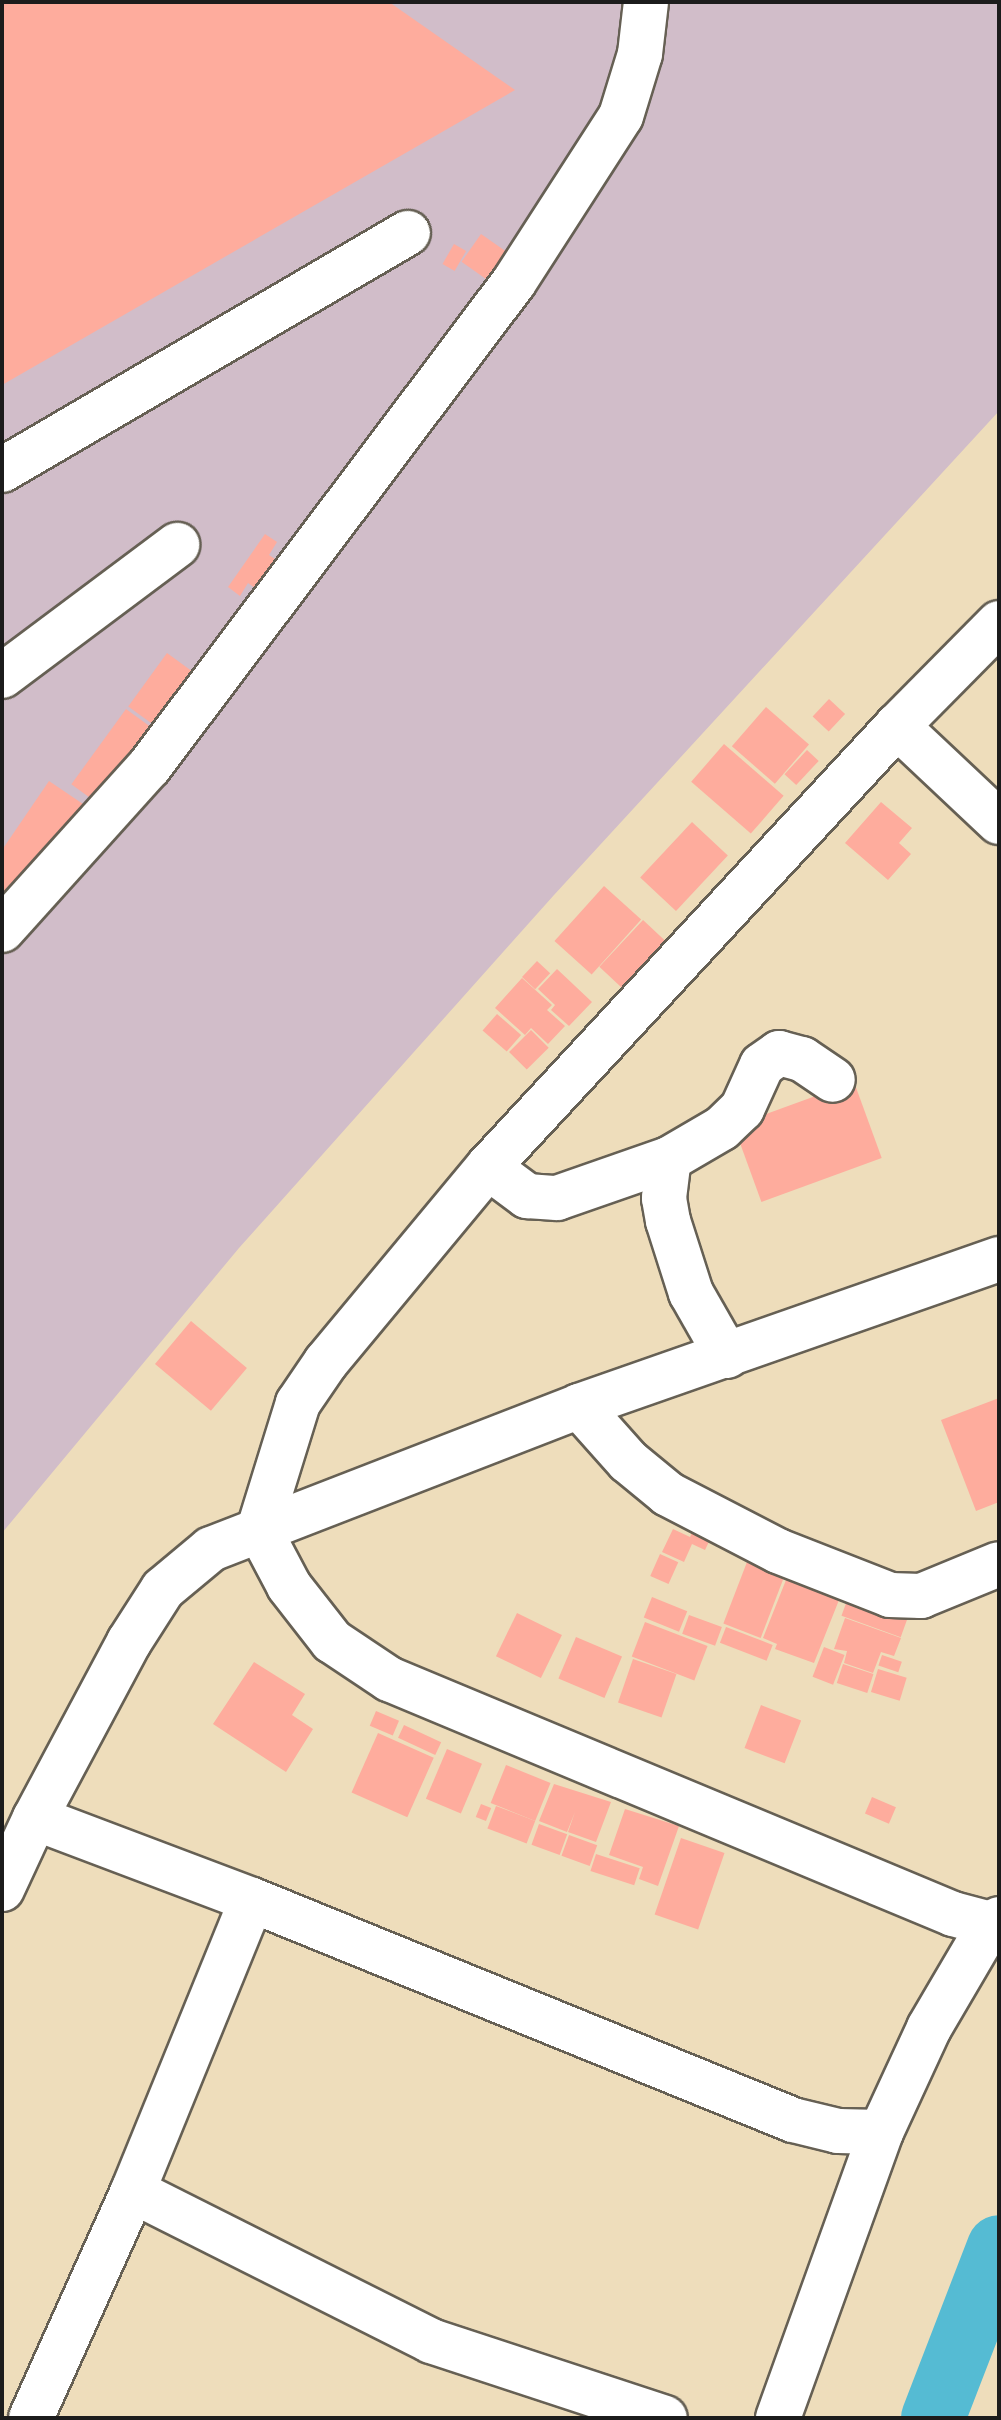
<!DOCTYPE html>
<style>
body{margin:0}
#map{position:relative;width:1001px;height:2420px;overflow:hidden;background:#edb;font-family:"Gochi Hand",sans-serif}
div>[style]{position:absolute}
.industrial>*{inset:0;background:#d1bdc9}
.river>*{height:64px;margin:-32px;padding:0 32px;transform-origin:32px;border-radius:32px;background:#55bbd3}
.building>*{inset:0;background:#feac9d;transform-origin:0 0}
.roads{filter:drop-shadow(2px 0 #666054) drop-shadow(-2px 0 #666054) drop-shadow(0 2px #666054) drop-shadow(0 -2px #666054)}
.minor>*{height:44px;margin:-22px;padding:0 22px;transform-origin:22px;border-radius:22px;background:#fff}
span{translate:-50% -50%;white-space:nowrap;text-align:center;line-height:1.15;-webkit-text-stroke:6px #fff;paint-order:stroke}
.frame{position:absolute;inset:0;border:4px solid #1c1c1c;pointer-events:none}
</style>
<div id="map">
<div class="industrial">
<div style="clip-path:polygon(2px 2px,999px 2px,999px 411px,554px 895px,239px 1248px,2px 1533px)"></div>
</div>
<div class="river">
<div style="left:933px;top:2418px;width:183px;rotate:-68.9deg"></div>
</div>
<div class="building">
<div style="clip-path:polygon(2px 2px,389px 2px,515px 90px,2px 385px)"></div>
<div style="left:481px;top:234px;width:39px;height:34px;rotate:35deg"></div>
<div style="left:454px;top:244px;width:14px;height:23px;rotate:30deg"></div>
<div style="clip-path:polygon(265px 534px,277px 542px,269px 555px,287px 567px,266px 596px,248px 583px,240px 596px,228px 587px)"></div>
<div style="left:167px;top:653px;width:39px;height:66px;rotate:36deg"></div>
<div style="left:829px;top:699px;width:22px;height:24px;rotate:43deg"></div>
<div style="left:766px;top:707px;width:57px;height:52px;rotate:41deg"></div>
<div style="left:126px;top:709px;width:37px;height:93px;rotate:36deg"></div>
<div style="left:724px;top:744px;width:79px;height:50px;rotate:41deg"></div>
<div style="left:807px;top:750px;width:16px;height:33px;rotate:43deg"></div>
<div style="clip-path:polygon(49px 781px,83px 804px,2px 924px,2px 850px)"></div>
<div style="clip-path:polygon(881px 802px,912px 828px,899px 843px,911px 854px,888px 880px,845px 843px)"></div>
<div style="left:692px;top:822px;width:49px;height:76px;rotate:43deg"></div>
<div style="left:604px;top:886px;width:50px;height:74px;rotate:42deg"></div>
<div style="left:643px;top:920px;width:38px;height:64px;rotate:43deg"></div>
<div style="left:537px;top:961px;width:18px;height:22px;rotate:43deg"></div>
<div style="clip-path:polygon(557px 969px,592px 1002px,569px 1026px,551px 1010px,555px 1005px,538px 989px)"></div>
<div style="clip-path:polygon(522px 978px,552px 1005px,547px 1010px,565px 1026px,548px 1044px,531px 1028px,525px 1035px,495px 1008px)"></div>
<div style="left:497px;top:1014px;width:32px;height:22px;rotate:41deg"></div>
<div style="left:531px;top:1030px;width:25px;height:31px;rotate:45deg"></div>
<div style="left:854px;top:1082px;width:81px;height:128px;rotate:70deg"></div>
<div style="left:191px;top:1321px;width:73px;height:56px;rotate:40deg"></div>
<div style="clip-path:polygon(999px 1398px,999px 1502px,976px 1511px,941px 1420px)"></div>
<div style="clip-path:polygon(699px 1517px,717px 1525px,705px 1550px,692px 1544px,684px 1562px,662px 1552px,673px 1529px,690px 1537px)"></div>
<div style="left:660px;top:1554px;width:20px;height:24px;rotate:24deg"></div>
<div style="left:747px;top:1562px;width:40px;height:66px;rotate:21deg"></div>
<div style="clip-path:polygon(786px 1580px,839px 1600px,814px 1663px,775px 1649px,777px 1644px,763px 1638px)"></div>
<div style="left:849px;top:1595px;width:63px;height:22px;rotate:20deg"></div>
<div style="left:652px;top:1597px;width:38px;height:22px;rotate:22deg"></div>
<div style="left:517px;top:1613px;width:50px;height:48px;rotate:26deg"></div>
<div style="left:689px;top:1615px;width:35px;height:20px;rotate:20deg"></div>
<div style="clip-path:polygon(845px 1618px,901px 1638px,894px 1656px,881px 1652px,873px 1673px,844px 1663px,847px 1651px,834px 1649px)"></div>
<div style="left:645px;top:1622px;width:67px;height:37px;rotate:21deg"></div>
<div style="left:726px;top:1627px;width:50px;height:17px;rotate:21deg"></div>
<div style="left:576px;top:1637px;width:50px;height:45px;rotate:23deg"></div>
<div style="left:824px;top:1647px;width:22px;height:32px;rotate:21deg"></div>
<div style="left:882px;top:1655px;width:21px;height:11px;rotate:19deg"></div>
<div style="left:633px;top:1659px;width:46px;height:46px;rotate:19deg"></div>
<div style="clip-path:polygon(254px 1662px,305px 1694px,292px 1715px,313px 1729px,286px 1772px,213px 1724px)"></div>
<div style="left:843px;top:1664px;width:32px;height:20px;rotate:18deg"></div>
<div style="left:878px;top:1669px;width:30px;height:24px;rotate:17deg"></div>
<div style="left:761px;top:1705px;width:43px;height:46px;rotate:21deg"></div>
<div style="left:376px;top:1711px;width:25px;height:16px;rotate:23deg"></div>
<div style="left:404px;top:1725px;width:41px;height:14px;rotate:25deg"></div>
<div style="left:378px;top:1733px;width:61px;height:65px;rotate:24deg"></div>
<div style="left:447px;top:1749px;width:38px;height:54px;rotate:23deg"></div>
<div style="left:506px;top:1765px;width:48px;height:41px;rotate:22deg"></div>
<div style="clip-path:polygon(554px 1784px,611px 1802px,596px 1842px,568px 1832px,575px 1812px,567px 1832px,539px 1821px)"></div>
<div style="left:872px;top:1797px;width:26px;height:18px;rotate:23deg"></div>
<div style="left:481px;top:1804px;width:11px;height:14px;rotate:22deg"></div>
<div style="left:496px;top:1806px;width:42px;height:24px;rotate:21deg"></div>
<div style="clip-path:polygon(625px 1809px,679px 1826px,658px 1886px,639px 1879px,643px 1867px,609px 1855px)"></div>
<div style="left:539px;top:1824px;width:30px;height:22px;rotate:20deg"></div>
<div style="left:569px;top:1835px;width:30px;height:22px;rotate:20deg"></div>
<div style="left:681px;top:1838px;width:46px;height:81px;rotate:19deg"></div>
<div style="left:596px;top:1854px;width:46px;height:18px;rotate:18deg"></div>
</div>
<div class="roads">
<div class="minor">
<div style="left:2px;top:470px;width:470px;rotate:-30.3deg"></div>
<div style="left:999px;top:623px;width:145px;rotate:134.7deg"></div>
<div style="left:897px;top:726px;width:601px;rotate:132.84deg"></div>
<div style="left:488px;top:1167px;width:254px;rotate:129.7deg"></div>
<div style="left:326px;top:1362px;width:50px;rotate:124.3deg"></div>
<div style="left:298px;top:1403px;width:132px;rotate:107.2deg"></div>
<div style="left:259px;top:1529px;width:64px;rotate:62.2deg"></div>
<div style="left:289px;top:1586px;width:70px;rotate:52deg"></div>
<div style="left:332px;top:1641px;width:69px;rotate:33.7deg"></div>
<div style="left:389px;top:1679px;width:611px;rotate:22.62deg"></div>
<div style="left:953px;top:1914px;width:38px;rotate:15deg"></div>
<div style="left:990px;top:1924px;width:10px;rotate:-29deg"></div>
<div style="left:2px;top:676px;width:219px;rotate:-36.8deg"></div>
<div style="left:897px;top:726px;width:140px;rotate:43.3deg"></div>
<div style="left:2px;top:930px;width:219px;rotate:-48deg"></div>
<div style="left:149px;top:767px;width:607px;rotate:-53.04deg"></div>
<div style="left:514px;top:282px;width:197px;rotate:-57.2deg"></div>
<div style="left:621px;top:116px;width:65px;rotate:-73deg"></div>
<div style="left:640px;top:54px;width:52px;rotate:-83.4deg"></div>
<div style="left:488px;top:1167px;width:49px;rotate:36.6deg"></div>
<div style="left:527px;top:1196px;width:30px;rotate:4deg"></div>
<div style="left:557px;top:1198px;width:119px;rotate:-19.2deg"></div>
<div style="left:727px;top:1356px;width:73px;rotate:-119.7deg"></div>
<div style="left:691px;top:1293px;width:76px;rotate:-107.7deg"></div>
<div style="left:668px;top:1221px;width:23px;rotate:-100deg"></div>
<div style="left:664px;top:1198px;width:39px;rotate:-83deg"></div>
<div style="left:669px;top:1159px;width:61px;rotate:-30.3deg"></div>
<div style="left:722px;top:1128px;width:28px;rotate:-44deg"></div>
<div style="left:742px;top:1109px;width:48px;rotate:-65.6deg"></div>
<div style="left:762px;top:1065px;width:21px;rotate:-35deg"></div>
<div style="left:779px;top:1053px;width:24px;rotate:15deg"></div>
<div style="left:802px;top:1059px;width:37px;rotate:34deg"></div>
<div style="left:579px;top:1406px;width:74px;rotate:48.3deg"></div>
<div style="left:628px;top:1461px;width:52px;rotate:39.5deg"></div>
<div style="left:668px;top:1494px;width:124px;rotate:27.4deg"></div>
<div style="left:778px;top:1551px;width:120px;rotate:21.4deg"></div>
<div style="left:890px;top:1595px;width:31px;rotate:2deg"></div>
<div style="left:921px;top:1596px;width:84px;rotate:-22.3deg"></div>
<div style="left:35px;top:1818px;width:232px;rotate:20.7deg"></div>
<div style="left:252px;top:1900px;width:584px;rotate:22.13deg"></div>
<div style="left:793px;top:2120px;width:46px;rotate:13.7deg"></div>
<div style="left:838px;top:2131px;width:43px;rotate:1.3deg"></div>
<div style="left:2px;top:1889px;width:78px;rotate:-65.1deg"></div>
<div style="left:35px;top:1818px;width:200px;rotate:-61.9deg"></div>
<div style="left:129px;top:1642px;width:63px;rotate:-57.3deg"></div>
<div style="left:163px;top:1589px;width:62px;rotate:-39.8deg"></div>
<div style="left:211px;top:1549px;width:395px;rotate:-21.2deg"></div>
<div style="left:579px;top:1406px;width:445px;rotate:-19.3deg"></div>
<div style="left:133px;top:2191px;width:334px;rotate:26.7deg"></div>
<div style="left:431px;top:2341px;width:246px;rotate:18.2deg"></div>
<div style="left:31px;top:2418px;width:249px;rotate:-65.8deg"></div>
<div style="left:133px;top:2191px;width:314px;rotate:-67.8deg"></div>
<div style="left:778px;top:2418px;width:304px;rotate:-70.2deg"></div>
<div style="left:881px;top:2132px;width:115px;rotate:-65.2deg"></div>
<div style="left:929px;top:2028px;width:121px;rotate:-59.6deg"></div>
</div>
</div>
<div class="frame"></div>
</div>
